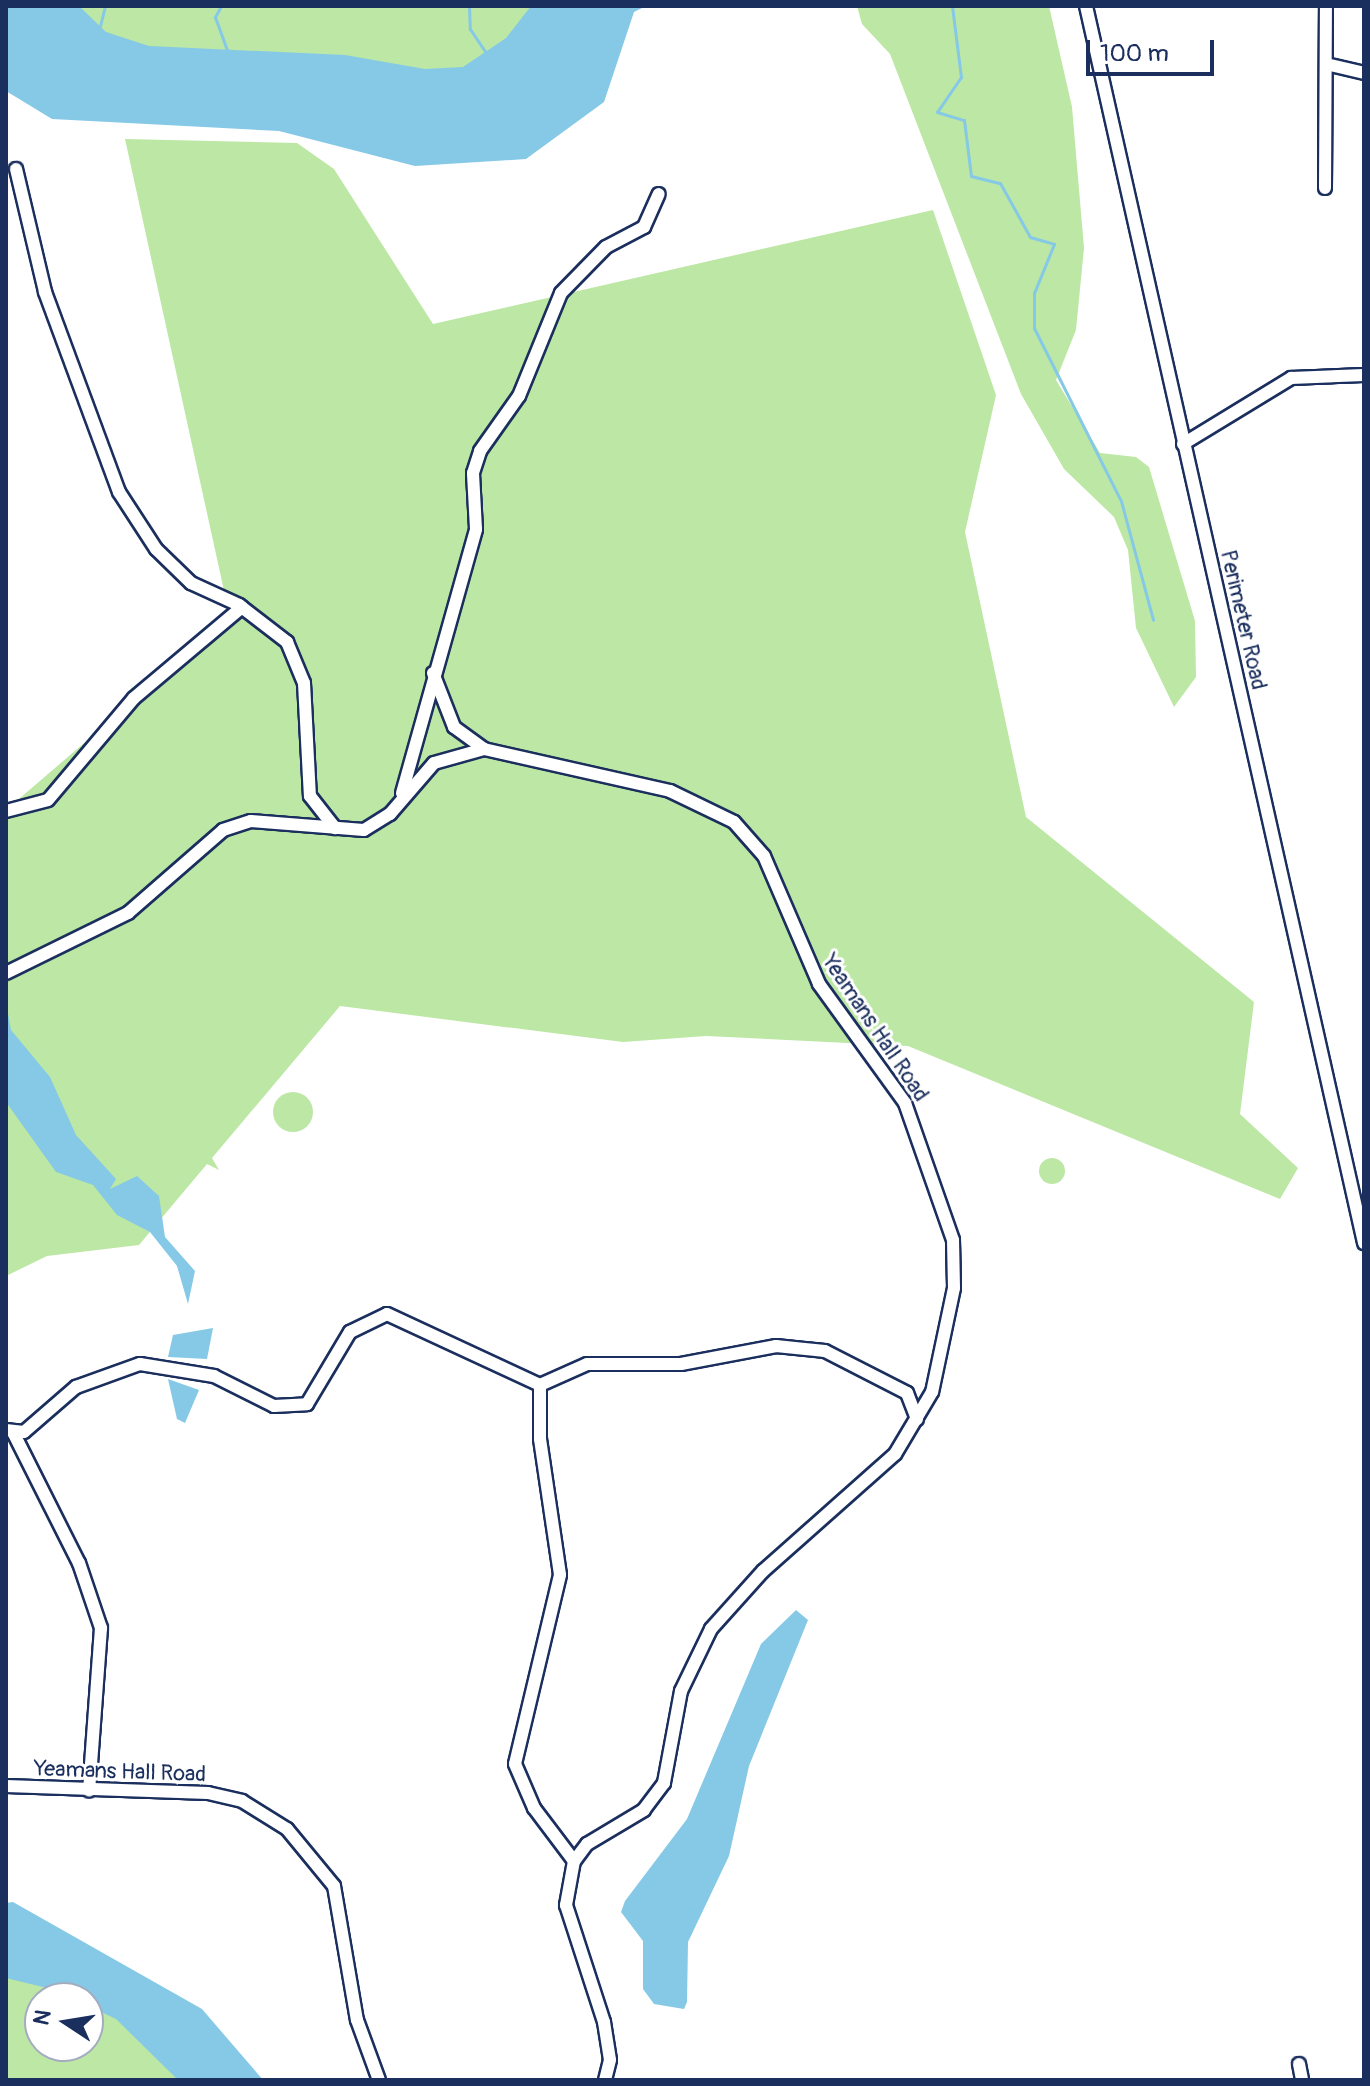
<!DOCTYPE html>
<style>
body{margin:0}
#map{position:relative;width:1370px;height:2086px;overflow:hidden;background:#fff;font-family:Pangolin,sans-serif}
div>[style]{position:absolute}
.green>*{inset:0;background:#bde7a4}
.round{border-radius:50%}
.water>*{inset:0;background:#85c9e6}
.stream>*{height:3px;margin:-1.5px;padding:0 1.5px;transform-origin:1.5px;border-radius:1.5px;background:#85c9e6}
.roads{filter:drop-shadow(2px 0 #1b2f5e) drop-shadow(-2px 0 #1b2f5e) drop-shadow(0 2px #1b2f5e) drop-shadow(0 -2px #1b2f5e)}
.minor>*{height:12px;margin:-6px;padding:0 6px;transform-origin:6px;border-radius:6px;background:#fff}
span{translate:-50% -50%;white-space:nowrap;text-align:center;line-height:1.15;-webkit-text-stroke:6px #fff;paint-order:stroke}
.street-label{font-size:22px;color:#1b2f5e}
.frame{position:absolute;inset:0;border:8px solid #1b2f5e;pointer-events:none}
.north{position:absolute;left:24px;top:1982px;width:80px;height:80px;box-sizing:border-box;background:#fff;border:2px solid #a4acbf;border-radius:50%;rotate:282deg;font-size:22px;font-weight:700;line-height:32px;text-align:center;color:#1b2f5e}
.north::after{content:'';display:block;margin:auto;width:28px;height:36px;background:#1b2f5e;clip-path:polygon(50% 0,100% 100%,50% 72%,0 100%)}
.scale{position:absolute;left:1086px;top:40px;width:128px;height:36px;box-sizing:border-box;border:4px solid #1b2f5e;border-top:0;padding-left:10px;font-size:24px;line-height:28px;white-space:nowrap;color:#1b2f5e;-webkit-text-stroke:6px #fff;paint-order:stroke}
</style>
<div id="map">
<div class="green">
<div style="clip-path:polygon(47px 6px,541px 6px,506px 75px,133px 64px)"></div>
<div style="clip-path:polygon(857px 6px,1049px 6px,1072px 107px,1084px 248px,1076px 330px,1056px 380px,1100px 453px,1136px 457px,1149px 467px,1195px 621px,1196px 677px,1174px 707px,1136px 628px,1128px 550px,1114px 517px,1064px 469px,1021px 394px,890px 54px,862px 24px)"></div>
<div style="clip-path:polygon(125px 139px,297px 143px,334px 169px,433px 324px,933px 210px,996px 395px,965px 532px,1026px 817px,1254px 1002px,1240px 1114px,1298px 1168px,1280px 1199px,908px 1046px,706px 1036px,623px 1042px,340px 1006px,212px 1158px,219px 1170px,207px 1164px,139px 1245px,47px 1256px,6px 1276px,6px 810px,230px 618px)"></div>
<div class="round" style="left:273px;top:1092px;width:40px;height:40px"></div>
<div class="round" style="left:1039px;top:1158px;width:26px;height:26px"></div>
<div style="clip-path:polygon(evenodd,6px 1956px,100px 2000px,186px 2080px,6px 2080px,6px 1956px,40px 1998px,88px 1998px,88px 2046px,40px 2046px,40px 1998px)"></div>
</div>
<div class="water">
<div style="clip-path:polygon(6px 6px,79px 6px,106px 32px,149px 46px,345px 55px,425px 69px,463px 67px,506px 38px,531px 6px,646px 6px,634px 12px,604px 102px,526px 159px,415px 166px,279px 131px,52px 119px,6px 91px)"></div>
<div style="clip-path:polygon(6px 1003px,11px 1030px,50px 1077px,76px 1135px,116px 1179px,110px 1189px,137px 1176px,159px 1196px,165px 1237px,195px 1271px,188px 1304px,177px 1266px,150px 1232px,117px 1215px,93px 1185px,56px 1172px,6px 1102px)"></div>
<div style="clip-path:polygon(213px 1328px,207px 1359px,168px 1357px,173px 1335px)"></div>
<div style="clip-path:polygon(168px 1379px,199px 1390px,185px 1423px,177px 1419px)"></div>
<div style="clip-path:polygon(796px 1610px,808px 1620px,749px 1766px,729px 1856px,688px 1942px,687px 2002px,684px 2009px,654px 2004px,643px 1989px,643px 1941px,621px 1912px,625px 1901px,687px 1819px,761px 1644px)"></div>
<div style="clip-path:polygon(13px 1902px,202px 2009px,263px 2080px,178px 2080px,116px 2019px,88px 2006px,88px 1998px,6px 1978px,6px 1903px)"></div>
</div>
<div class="stream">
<div style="left:221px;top:6px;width:13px;rotate:119deg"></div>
<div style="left:215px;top:17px;width:35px;rotate:70deg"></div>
<div style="left:469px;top:6px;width:23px;rotate:88deg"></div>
<div style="left:470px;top:29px;width:29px;rotate:56deg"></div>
<div style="left:952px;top:6px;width:72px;rotate:82.8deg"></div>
<div style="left:961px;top:77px;width:42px;rotate:124.4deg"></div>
<div style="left:937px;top:112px;width:28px;rotate:17deg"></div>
<div style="left:964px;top:120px;width:56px;rotate:82.9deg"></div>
<div style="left:971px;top:176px;width:30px;rotate:14deg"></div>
<div style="left:1000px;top:183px;width:62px;rotate:60.9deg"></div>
<div style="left:1030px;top:237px;width:25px;rotate:16deg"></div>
<div style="left:1054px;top:244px;width:53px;rotate:112.2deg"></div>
<div style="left:1034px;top:293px;width:35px;rotate:90deg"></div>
<div style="left:1034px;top:328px;width:194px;rotate:63.3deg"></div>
<div style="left:1121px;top:501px;width:123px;rotate:74.9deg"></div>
<div style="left:100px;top:26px;width:21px;rotate:-76deg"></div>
</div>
<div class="roads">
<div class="minor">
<div style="left:1086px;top:6px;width:1268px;rotate:77.33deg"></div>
<div style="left:1330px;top:65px;width:35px;rotate:13deg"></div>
<div style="left:16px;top:169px;width:126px;rotate:76.7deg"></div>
<div style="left:45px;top:292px;width:213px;rotate:69.7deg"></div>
<div style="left:119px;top:492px;width:68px;rotate:57deg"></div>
<div style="left:156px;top:549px;width:49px;rotate:44.2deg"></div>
<div style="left:191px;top:583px;width:53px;rotate:24.6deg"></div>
<div style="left:239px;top:605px;width:61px;rotate:37.6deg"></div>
<div style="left:287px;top:642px;width:44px;rotate:67.5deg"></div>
<div style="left:304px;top:683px;width:113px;rotate:87deg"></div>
<div style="left:310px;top:796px;width:41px;rotate:52deg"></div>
<div style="left:1325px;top:188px;width:182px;rotate:-89.7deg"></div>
<div style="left:1183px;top:444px;width:127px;rotate:-31.4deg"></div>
<div style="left:1291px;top:378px;width:73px;rotate:-2.4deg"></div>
<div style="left:433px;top:673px;width:58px;rotate:68.7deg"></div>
<div style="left:454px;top:727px;width:37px;rotate:36deg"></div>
<div style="left:402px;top:793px;width:274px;rotate:-74.3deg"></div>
<div style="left:476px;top:529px;width:56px;rotate:-93.1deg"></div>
<div style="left:473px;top:473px;width:23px;rotate:-72deg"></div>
<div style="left:480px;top:451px;width:67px;rotate:-54.7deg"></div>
<div style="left:519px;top:396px;width:111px;rotate:-67.8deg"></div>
<div style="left:561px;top:293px;width:64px;rotate:-45.6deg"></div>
<div style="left:606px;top:247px;width:43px;rotate:-27.8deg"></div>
<div style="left:644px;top:227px;width:36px;rotate:-66deg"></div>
<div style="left:6px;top:811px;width:43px;rotate:-14.7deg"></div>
<div style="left:48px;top:800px;width:133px;rotate:-49.9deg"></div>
<div style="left:134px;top:698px;width:141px;rotate:-40.1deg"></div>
<div style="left:6px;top:973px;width:136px;rotate:-26.2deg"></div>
<div style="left:128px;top:913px;width:126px;rotate:-41.1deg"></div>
<div style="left:223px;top:830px;width:29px;rotate:-18deg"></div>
<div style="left:251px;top:821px;width:113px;rotate:4.6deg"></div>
<div style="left:364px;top:830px;width:31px;rotate:-32deg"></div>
<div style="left:390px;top:814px;width:67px;rotate:-49.2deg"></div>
<div style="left:434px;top:763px;width:52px;rotate:-15.6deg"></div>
<div style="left:484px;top:749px;width:191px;rotate:12.7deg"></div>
<div style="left:670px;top:791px;width:71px;rotate:25.8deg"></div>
<div style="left:734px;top:822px;width:45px;rotate:48.6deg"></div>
<div style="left:764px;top:856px;width:139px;rotate:66.7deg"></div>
<div style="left:819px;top:984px;width:147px;rotate:54.1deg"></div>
<div style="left:905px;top:1103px;width:145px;rotate:70.7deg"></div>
<div style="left:953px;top:1240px;width:48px;rotate:88.8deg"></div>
<div style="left:954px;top:1288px;width:106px;rotate:101.9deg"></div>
<div style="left:932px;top:1392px;width:72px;rotate:120.8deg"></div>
<div style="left:895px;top:1454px;width:176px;rotate:138.4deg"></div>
<div style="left:763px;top:1571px;width:78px;rotate:131.9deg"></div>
<div style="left:711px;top:1629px;width:69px;rotate:115.8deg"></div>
<div style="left:681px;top:1691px;width:94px;rotate:100.5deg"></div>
<div style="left:664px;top:1783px;width:34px;rotate:127deg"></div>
<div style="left:644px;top:1810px;width:66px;rotate:149.2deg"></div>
<div style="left:587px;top:1844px;width:21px;rotate:127deg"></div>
<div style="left:574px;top:1861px;width:45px;rotate:100.3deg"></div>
<div style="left:566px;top:1905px;width:123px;rotate:72deg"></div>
<div style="left:604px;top:2022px;width:38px;rotate:81deg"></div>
<div style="left:610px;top:2060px;width:21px;rotate:104deg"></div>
<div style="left:540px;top:1385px;width:54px;rotate:90deg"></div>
<div style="left:540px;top:1439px;width:137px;rotate:81.6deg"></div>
<div style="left:560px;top:1575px;width:194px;rotate:103.4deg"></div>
<div style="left:515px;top:1764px;width:48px;rotate:66.6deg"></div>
<div style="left:534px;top:1808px;width:66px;rotate:53deg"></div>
<div style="left:6px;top:1430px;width:18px;rotate:6deg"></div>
<div style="left:24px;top:1432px;width:69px;rotate:-40.9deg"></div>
<div style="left:76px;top:1387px;width:68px;rotate:-19.8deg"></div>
<div style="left:140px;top:1364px;width:75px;rotate:9.2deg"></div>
<div style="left:214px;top:1376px;width:67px;rotate:26.6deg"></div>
<div style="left:274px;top:1406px;width:33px;rotate:-3deg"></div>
<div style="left:307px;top:1404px;width:84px;rotate:-59.2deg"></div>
<div style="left:350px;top:1332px;width:41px;rotate:-25.9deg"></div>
<div style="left:387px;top:1314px;width:169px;rotate:24.9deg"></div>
<div style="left:540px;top:1385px;width:51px;rotate:-24.1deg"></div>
<div style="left:587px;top:1364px;width:94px"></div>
<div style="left:681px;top:1364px;width:97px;rotate:-10.7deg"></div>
<div style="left:776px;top:1346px;width:49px;rotate:5.8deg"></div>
<div style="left:825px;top:1351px;width:92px;rotate:27.1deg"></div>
<div style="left:907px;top:1393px;width:28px;rotate:69deg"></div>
<div style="left:13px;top:1432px;width:147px;rotate:63.3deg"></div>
<div style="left:79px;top:1563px;width:69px;rotate:71.3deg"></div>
<div style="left:101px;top:1628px;width:163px;rotate:94.2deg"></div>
<div style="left:6px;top:1786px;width:202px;rotate:2deg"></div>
<div style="left:208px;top:1793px;width:35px;rotate:13deg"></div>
<div style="left:242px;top:1801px;width:53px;rotate:31.9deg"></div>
<div style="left:287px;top:1829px;width:74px;rotate:50.5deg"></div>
<div style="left:334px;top:1886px;width:136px;rotate:80.3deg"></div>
<div style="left:357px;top:2020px;width:64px;rotate:69.9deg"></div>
<div style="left:1299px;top:2064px;width:16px;rotate:79deg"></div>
</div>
</div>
<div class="street-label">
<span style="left:1243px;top:620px;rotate:77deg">Perimeter Road</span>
<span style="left:875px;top:1028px;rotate:56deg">Yeamans Hall Road</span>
<span style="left:120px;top:1772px;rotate:2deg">Yeamans Hall Road</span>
</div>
<div class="frame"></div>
<div class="north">N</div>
<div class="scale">100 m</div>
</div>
